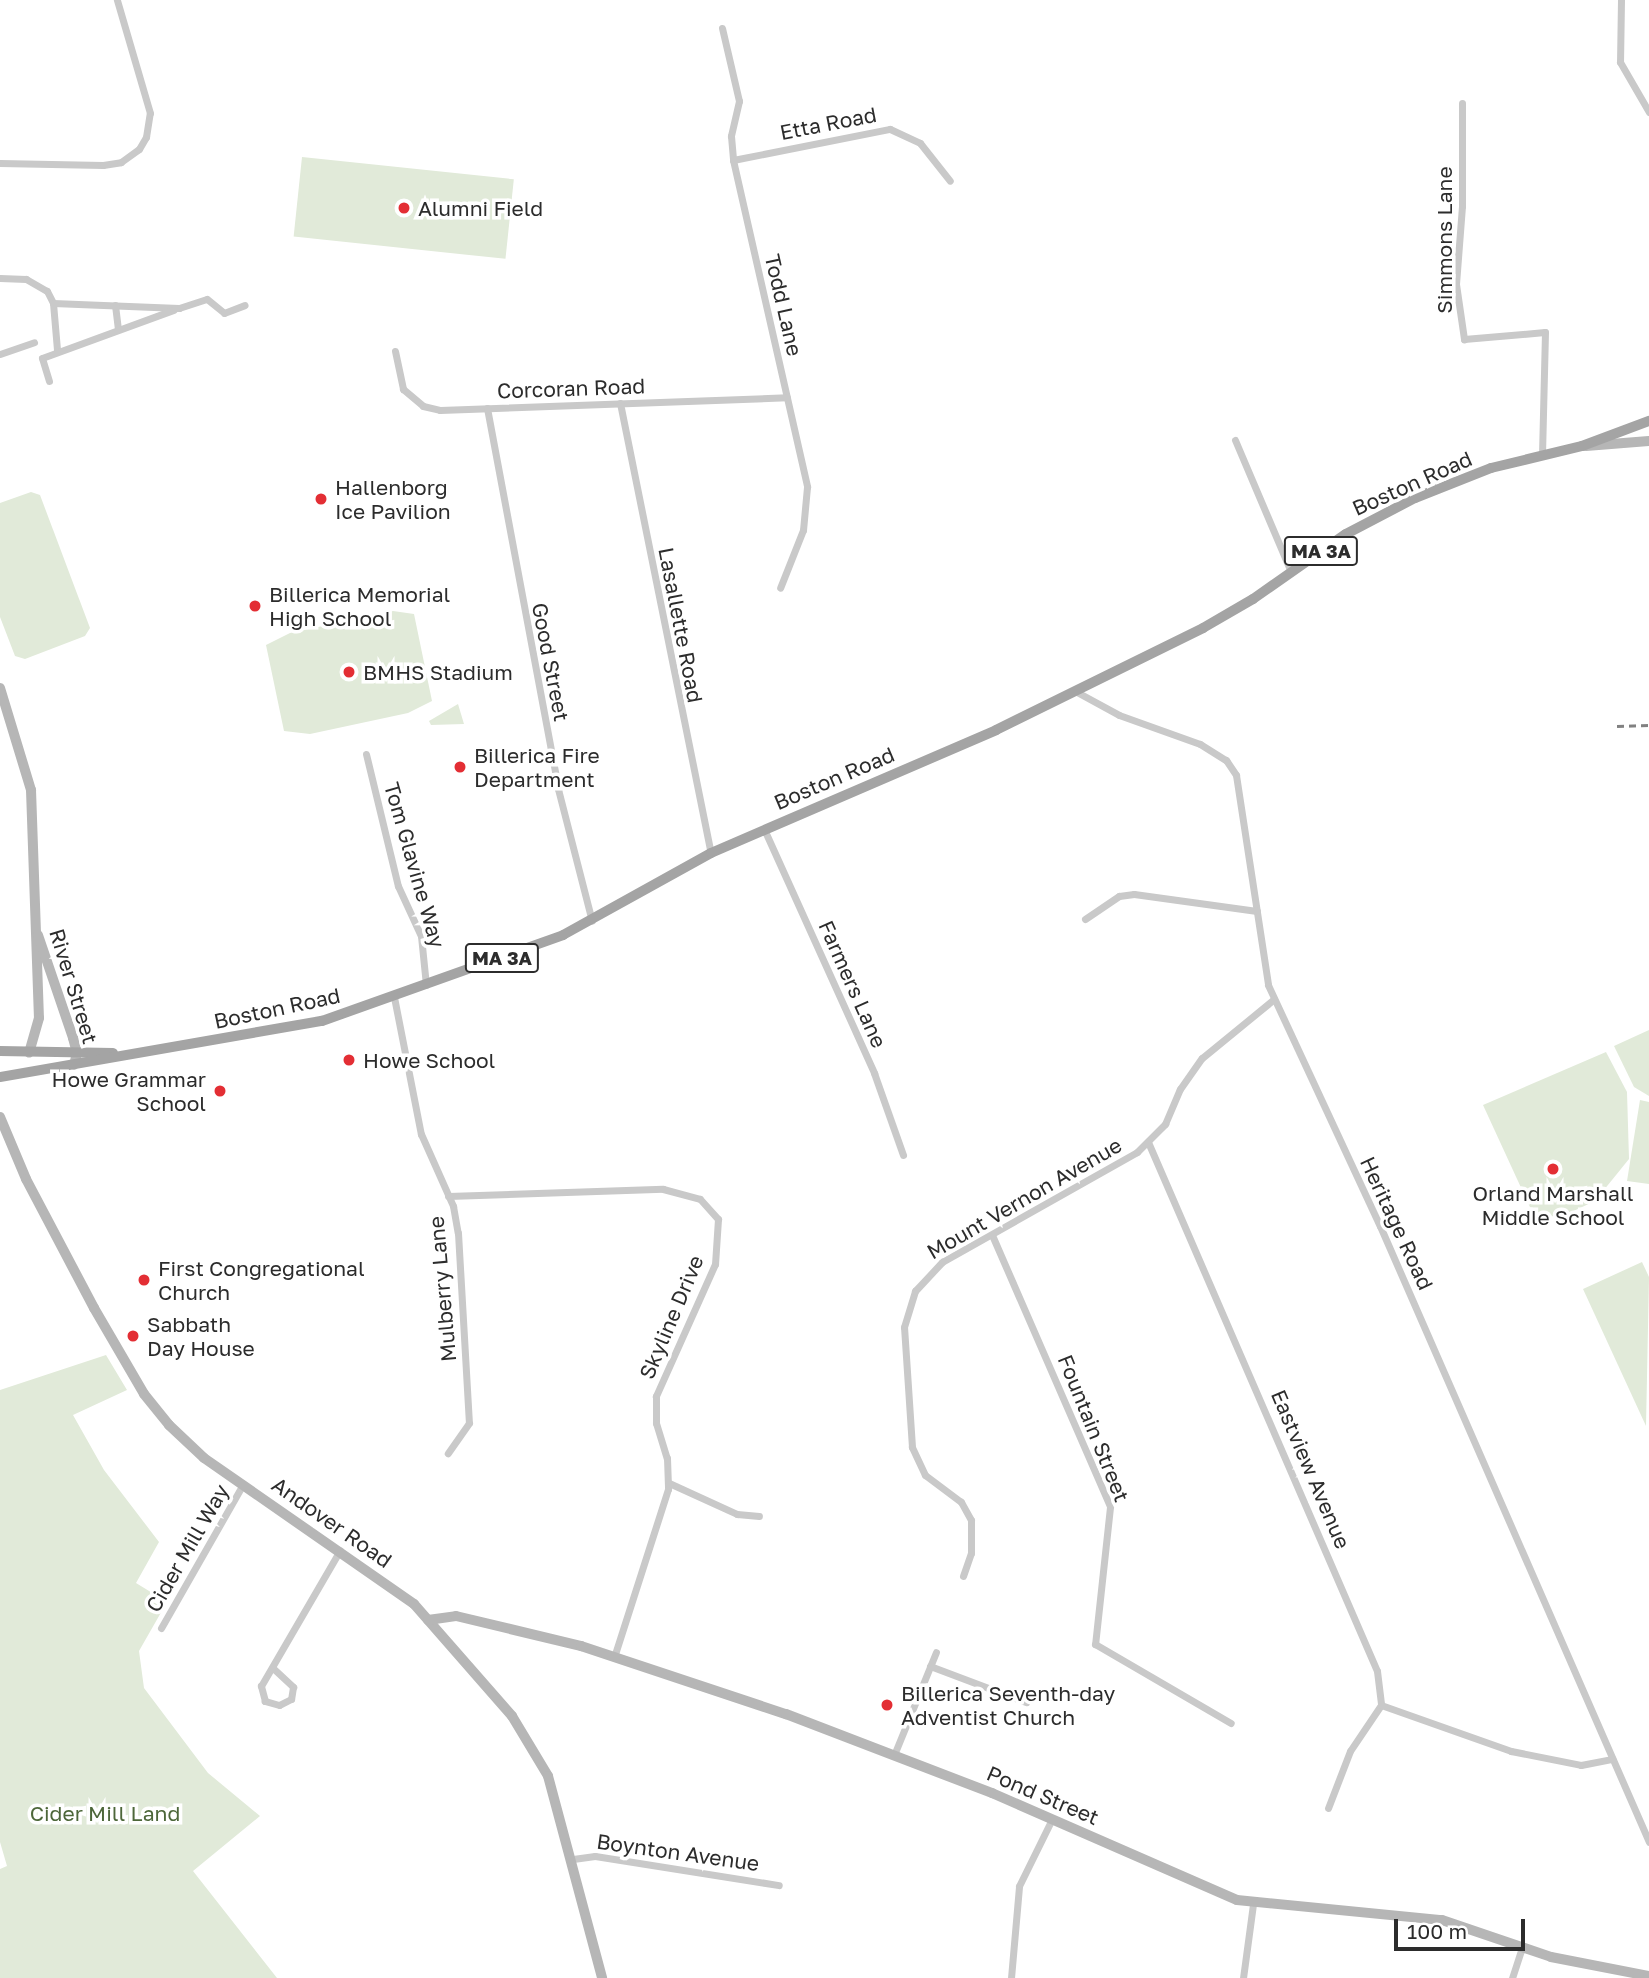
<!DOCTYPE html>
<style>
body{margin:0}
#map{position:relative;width:1649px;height:1978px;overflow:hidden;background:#fff;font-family:"Golos Text",sans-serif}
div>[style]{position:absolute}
.green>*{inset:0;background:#e1ead9;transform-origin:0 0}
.street>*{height:7px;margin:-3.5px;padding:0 3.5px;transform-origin:3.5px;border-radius:3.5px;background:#c9c9c9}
.secondary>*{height:10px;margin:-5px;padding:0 5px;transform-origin:5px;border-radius:5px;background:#b6b6b6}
.primary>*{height:10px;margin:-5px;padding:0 5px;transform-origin:5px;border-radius:5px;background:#a4a4a4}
.rail>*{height:2.5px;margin-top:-1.25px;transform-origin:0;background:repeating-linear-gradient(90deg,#818181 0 7px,transparent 0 12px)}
.dots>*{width:19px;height:19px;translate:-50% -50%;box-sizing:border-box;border:4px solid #fff;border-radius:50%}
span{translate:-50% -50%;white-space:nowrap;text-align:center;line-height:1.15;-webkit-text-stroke:7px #fff;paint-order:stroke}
.shield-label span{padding:2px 5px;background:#fff;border:2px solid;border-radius:5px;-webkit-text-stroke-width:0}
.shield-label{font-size:19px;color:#2c2c2c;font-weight:700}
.street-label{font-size:21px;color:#2c2c2c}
.poi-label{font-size:21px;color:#2c2c2c}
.left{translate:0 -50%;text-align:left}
.right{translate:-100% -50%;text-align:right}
.park-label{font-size:21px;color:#4d673a}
.scale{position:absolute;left:1394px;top:1919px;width:131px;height:32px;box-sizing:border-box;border:4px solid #2c2c2c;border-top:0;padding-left:9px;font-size:21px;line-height:24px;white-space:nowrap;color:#2c2c2c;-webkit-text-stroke:5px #fff;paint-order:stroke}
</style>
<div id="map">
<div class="green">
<div style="left:302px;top:157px;width:213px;height:80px;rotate:6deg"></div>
<div style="clip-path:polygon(31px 492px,40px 495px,90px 628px,85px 636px,25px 659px,15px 656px,0 617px,0 503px)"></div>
<div style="clip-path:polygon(393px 611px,414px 614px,432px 701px,408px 713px,310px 734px,284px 731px,266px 645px,290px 633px)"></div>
<div style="clip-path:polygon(458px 704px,464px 724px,431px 725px,429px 721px)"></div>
<div style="clip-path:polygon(1649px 1030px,1649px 1096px,1634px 1087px,1614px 1046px)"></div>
<div style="clip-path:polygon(1606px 1052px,1627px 1092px,1629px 1159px,1595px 1201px,1565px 1215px,1535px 1218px,1483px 1105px)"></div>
<div style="clip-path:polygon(1640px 1100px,1649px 1102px,1649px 1184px,1627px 1181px)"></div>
<div style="clip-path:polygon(1642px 1262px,1649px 1277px,1646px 1426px,1583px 1289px)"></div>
<div style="clip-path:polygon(106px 1355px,127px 1390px,73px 1415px,104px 1470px,159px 1542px,136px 1583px,167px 1602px,139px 1651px,144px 1688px,208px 1773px,260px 1816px,193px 1871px,277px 1978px,0 1978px,0 1869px,7px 1866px,0 1842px,0 1390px)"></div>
</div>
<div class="street">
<div style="left:1621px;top:0;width:62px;rotate:90.9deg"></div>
<div style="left:1620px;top:62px;width:58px;rotate:59.9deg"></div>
<div style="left:722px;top:28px;width:75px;rotate:76.9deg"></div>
<div style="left:739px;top:101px;width:36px;rotate:103deg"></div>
<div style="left:731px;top:136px;width:24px;rotate:85deg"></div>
<div style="left:733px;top:160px;width:335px;rotate:77.2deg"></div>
<div style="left:807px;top:487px;width:43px;rotate:95.3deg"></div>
<div style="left:803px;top:530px;width:62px;rotate:111.6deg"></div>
<div style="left:1462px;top:103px;width:103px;rotate:90deg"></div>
<div style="left:1462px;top:206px;width:78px;rotate:94.4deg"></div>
<div style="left:1456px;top:284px;width:56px;rotate:81.7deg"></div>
<div style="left:1464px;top:339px;width:81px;rotate:-4.9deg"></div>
<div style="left:1545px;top:332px;width:122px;rotate:91.4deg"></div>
<div style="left:733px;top:160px;width:160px;rotate:-11.2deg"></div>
<div style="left:890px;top:129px;width:33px;rotate:25deg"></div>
<div style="left:920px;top:143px;width:48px;rotate:51.7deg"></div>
<div style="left:0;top:163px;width:103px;rotate:1.1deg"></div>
<div style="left:103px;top:165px;width:18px;rotate:-9deg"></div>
<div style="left:121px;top:162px;width:22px;rotate:-36deg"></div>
<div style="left:139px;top:149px;width:14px;rotate:-60deg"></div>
<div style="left:146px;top:137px;width:24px;rotate:-81deg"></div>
<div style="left:150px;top:113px;width:118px;rotate:-106.3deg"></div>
<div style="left:0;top:278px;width:26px;rotate:2deg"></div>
<div style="left:26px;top:279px;width:24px;rotate:30deg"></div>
<div style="left:47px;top:291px;width:13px;rotate:63deg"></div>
<div style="left:53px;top:303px;width:47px;rotate:85.1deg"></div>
<div style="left:53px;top:303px;width:126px;rotate:2.3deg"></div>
<div style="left:179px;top:308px;width:29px;rotate:-18deg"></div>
<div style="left:207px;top:299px;width:22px;rotate:39deg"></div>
<div style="left:224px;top:313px;width:22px;rotate:-21deg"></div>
<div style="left:115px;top:305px;width:24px;rotate:83deg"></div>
<div style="left:395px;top:351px;width:39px;rotate:78deg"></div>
<div style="left:403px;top:389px;width:26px;rotate:40deg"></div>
<div style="left:423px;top:406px;width:17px;rotate:13deg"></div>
<div style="left:440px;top:410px;width:347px;rotate:-2.1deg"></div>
<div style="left:0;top:354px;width:36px;rotate:-19deg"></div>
<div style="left:49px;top:381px;width:24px;rotate:-107deg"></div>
<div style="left:42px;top:358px;width:140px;rotate:-20.1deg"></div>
<div style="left:620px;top:403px;width:459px;rotate:78.6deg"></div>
<div style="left:487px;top:408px;width:388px;rotate:79.4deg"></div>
<div style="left:558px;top:789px;width:136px;rotate:75.6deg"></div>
<div style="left:1235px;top:440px;width:143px;rotate:67deg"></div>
<div style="left:1075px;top:691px;width:50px;rotate:28.6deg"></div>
<div style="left:1119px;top:715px;width:86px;rotate:19.7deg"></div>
<div style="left:1200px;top:744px;width:31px;rotate:32deg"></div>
<div style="left:1226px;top:760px;width:18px;rotate:56deg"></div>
<div style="left:1236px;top:775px;width:212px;rotate:81.3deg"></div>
<div style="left:1268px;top:985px;width:266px;rotate:65.1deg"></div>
<div style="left:1380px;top:1226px;width:672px;rotate:66.41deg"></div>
<div style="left:366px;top:754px;width:136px;rotate:76.4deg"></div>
<div style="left:398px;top:886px;width:55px;rotate:65.3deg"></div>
<div style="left:421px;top:936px;width:49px;rotate:84.2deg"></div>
<div style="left:764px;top:829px;width:268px;rotate:65.7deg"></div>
<div style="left:874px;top:1073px;width:87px;rotate:70.5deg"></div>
<div style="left:1085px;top:919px;width:41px;rotate:-34.1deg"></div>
<div style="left:1119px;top:896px;width:15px;rotate:-8deg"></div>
<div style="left:1134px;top:894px;width:124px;rotate:7.9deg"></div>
<div style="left:394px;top:997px;width:140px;rotate:78.9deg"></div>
<div style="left:421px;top:1134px;width:79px;rotate:66deg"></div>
<div style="left:453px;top:1206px;width:27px;rotate:80deg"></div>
<div style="left:458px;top:1233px;width:190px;rotate:86.7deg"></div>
<div style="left:469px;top:1423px;width:37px;rotate:125deg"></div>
<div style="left:1148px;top:1142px;width:576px;rotate:66.59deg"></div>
<div style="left:1377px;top:1671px;width:34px;rotate:83deg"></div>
<div style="left:1381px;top:1705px;width:55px;rotate:124deg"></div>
<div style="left:1350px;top:1751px;width:61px;rotate:111.1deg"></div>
<div style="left:448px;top:1196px;width:215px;rotate:-1.9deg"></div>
<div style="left:663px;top:1189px;width:38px;rotate:15deg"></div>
<div style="left:700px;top:1199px;width:27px;rotate:48deg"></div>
<div style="left:718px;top:1219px;width:45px;rotate:93.8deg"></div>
<div style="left:715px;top:1264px;width:145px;rotate:114.1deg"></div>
<div style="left:656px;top:1396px;width:27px;rotate:90deg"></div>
<div style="left:656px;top:1423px;width:37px;rotate:73deg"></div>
<div style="left:667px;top:1458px;width:31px;rotate:88deg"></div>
<div style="left:668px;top:1489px;width:176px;rotate:107.8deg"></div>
<div style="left:992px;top:1235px;width:296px;rotate:66.5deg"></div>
<div style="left:1110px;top:1507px;width:138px;rotate:96.2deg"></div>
<div style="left:1095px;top:1644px;width:157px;rotate:30.2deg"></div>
<div style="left:669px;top:1483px;width:75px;rotate:24.5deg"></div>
<div style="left:737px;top:1514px;width:22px;rotate:5deg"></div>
<div style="left:963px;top:1576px;width:24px;rotate:-71deg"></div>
<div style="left:971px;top:1553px;width:33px;rotate:-90deg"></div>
<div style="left:971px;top:1520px;width:21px;rotate:-119deg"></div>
<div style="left:961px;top:1502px;width:45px;rotate:-143.1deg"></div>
<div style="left:925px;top:1475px;width:31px;rotate:-115deg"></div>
<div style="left:912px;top:1447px;width:120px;rotate:-93.8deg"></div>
<div style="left:904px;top:1327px;width:38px;rotate:-73deg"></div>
<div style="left:915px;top:1291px;width:40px;rotate:-47deg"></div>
<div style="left:942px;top:1262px;width:224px;rotate:-29.4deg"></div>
<div style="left:1137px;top:1152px;width:40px;rotate:-45deg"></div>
<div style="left:1165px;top:1124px;width:38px;rotate:-67deg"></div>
<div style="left:1180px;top:1089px;width:38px;rotate:-55deg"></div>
<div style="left:1202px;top:1058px;width:93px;rotate:-39.3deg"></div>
<div style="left:161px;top:1628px;width:166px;rotate:-60.3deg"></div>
<div style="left:930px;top:1666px;width:103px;rotate:20.6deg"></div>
<div style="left:275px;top:1670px;width:25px;rotate:43deg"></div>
<div style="left:293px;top:1687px;width:12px;rotate:99deg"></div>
<div style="left:291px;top:1699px;width:13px;rotate:153deg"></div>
<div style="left:279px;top:1705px;width:15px;rotate:-164deg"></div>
<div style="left:265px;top:1701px;width:16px;rotate:-105deg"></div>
<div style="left:261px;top:1686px;width:157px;rotate:-59.8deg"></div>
<div style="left:1381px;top:1705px;width:138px;rotate:19.5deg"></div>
<div style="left:1511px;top:1751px;width:71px;rotate:11.3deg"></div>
<div style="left:1581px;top:1765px;width:32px;rotate:-11deg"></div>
<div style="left:894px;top:1755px;width:111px;rotate:-67.8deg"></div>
<div style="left:573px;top:1859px;width:22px;rotate:-8deg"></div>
<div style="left:595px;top:1856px;width:186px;rotate:9deg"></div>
<div style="left:1011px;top:1978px;width:92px;rotate:-85deg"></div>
<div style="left:1019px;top:1886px;width:75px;rotate:-63.8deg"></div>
<div style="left:1243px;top:1978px;width:75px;rotate:-82.3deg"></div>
<div style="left:1512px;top:1978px;width:32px;rotate:-72deg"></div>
</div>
<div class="secondary">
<div style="left:1586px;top:446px;width:63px;rotate:-4.5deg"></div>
<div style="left:0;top:688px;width:107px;rotate:73.1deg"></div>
<div style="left:31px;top:790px;width:228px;rotate:88deg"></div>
<div style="left:39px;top:1018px;width:36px;rotate:106deg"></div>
<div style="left:38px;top:935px;width:109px;rotate:71.2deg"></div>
<div style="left:73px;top:1038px;width:16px;rotate:75deg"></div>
<div style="left:77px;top:1053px;width:12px;rotate:104deg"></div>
<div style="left:0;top:1117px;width:67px;rotate:67.2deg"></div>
<div style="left:26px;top:1179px;width:146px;rotate:62.2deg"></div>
<div style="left:94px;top:1308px;width:99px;rotate:59.8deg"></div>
<div style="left:144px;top:1394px;width:40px;rotate:51deg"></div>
<div style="left:169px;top:1425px;width:48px;rotate:43.3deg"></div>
<div style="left:204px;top:1458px;width:256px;rotate:34.8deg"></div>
<div style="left:414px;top:1604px;width:149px;rotate:48.8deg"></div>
<div style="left:512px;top:1716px;width:70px;rotate:59deg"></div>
<div style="left:548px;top:1776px;width:209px;rotate:75deg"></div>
<div style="left:428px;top:1620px;width:28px;rotate:-8deg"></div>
<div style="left:456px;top:1616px;width:129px;rotate:13.5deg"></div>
<div style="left:581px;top:1646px;width:216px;rotate:18.4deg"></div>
<div style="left:786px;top:1714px;width:221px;rotate:21deg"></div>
<div style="left:992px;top:1793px;width:267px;rotate:23.6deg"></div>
<div style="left:1237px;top:1900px;width:206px;rotate:5.6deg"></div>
<div style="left:1442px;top:1920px;width:115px;rotate:18.7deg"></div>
<div style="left:1551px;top:1957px;width:100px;rotate:11deg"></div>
</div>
<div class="primary">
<div style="left:0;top:1051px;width:113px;rotate:1deg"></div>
<div style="left:0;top:1077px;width:327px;rotate:-9.9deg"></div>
<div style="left:322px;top:1021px;width:256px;rotate:-19.6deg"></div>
<div style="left:563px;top:935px;width:169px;rotate:-29deg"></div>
<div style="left:711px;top:853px;width:310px;rotate:-23.3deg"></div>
<div style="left:996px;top:730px;width:231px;rotate:-26.2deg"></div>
<div style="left:1203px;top:628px;width:58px;rotate:-30.1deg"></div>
<div style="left:1253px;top:599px;width:113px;rotate:-35deg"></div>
<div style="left:1346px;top:534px;width:78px;rotate:-27.6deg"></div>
<div style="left:1415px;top:498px;width:82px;rotate:-21.5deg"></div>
<div style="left:1491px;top:468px;width:94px;rotate:-13.6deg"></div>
<div style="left:1582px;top:446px;width:72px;rotate:-20.5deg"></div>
</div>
<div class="rail">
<div style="left:1617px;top:726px;width:32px;rotate:-2deg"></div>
</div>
<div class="dots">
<div style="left:404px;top:208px;background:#e32e34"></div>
<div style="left:321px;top:499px;background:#e32e34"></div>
<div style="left:255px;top:606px;background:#e32e34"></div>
<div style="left:349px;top:672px;background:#e32e34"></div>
<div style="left:460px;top:767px;background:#e32e34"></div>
<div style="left:349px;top:1060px;background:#e32e34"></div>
<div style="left:220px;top:1091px;background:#e32e34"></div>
<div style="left:1553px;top:1169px;background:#e32e34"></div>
<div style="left:144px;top:1280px;background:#e32e34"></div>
<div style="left:133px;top:1336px;background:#e32e34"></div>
<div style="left:887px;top:1705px;background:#e32e34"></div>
</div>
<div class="shield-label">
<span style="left:1321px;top:551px">MA 3A</span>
<span style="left:502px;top:958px">MA 3A</span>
</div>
<div class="street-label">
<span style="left:828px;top:123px;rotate:-11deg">Etta Road</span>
<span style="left:1444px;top:240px;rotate:-90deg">Simmons Lane</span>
<span style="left:784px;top:305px;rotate:77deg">Todd Lane</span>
<span style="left:571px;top:388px;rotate:-2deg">Corcoran Road</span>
<span style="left:1412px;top:483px;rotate:-24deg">Boston Road</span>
<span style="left:681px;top:625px;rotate:79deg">Lasallette Road</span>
<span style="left:551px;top:662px;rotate:79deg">Good Street</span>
<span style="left:834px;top:778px;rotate:-23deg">Boston Road</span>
<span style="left:415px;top:865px;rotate:74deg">Tom Glavine Way</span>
<span style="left:853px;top:984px;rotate:66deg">Farmers Lane</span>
<span style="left:74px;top:986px;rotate:73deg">River Street</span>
<span style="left:277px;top:1008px;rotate:-12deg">Boston Road</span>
<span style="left:1024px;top:1198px;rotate:-30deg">Mount Vernon Avenue</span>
<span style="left:1397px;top:1223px;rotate:65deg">Heritage Road</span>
<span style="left:442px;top:1289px;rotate:-95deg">Mulberry Lane</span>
<span style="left:671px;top:1317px;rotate:-67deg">Skyline Drive</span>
<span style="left:1094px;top:1428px;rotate:68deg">Fountain Street</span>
<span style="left:1311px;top:1469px;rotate:67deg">Eastview Avenue</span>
<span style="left:332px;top:1522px;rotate:35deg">Andover Road</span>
<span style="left:187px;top:1548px;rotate:-60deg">Cider Mill Way</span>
<span style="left:1043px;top:1795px;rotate:23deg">Pond Street</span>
<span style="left:678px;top:1852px;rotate:8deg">Boynton Avenue</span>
</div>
<div class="poi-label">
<span class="left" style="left:418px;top:208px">Alumni Field</span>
<span class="left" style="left:335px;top:499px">Hallenborg<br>Ice Pavilion</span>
<span class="left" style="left:269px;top:606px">Billerica Memorial<br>High School</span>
<span class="left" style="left:363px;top:672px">BMHS Stadium</span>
<span class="left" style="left:474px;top:767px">Billerica Fire<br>Department</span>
<span class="left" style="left:363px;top:1060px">Howe School</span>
<span class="right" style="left:206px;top:1091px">Howe Grammar<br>School</span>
<span style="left:1553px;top:1205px">Orland Marshall<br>Middle School</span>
<span class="left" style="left:158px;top:1280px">First Congregational<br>Church</span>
<span class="left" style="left:147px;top:1336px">Sabbath<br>Day House</span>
<span class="left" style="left:901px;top:1705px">Billerica Seventh-day<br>Adventist Church</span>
</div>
<div class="park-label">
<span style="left:105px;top:1813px">Cider Mill Land</span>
</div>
<div class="scale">100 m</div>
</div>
